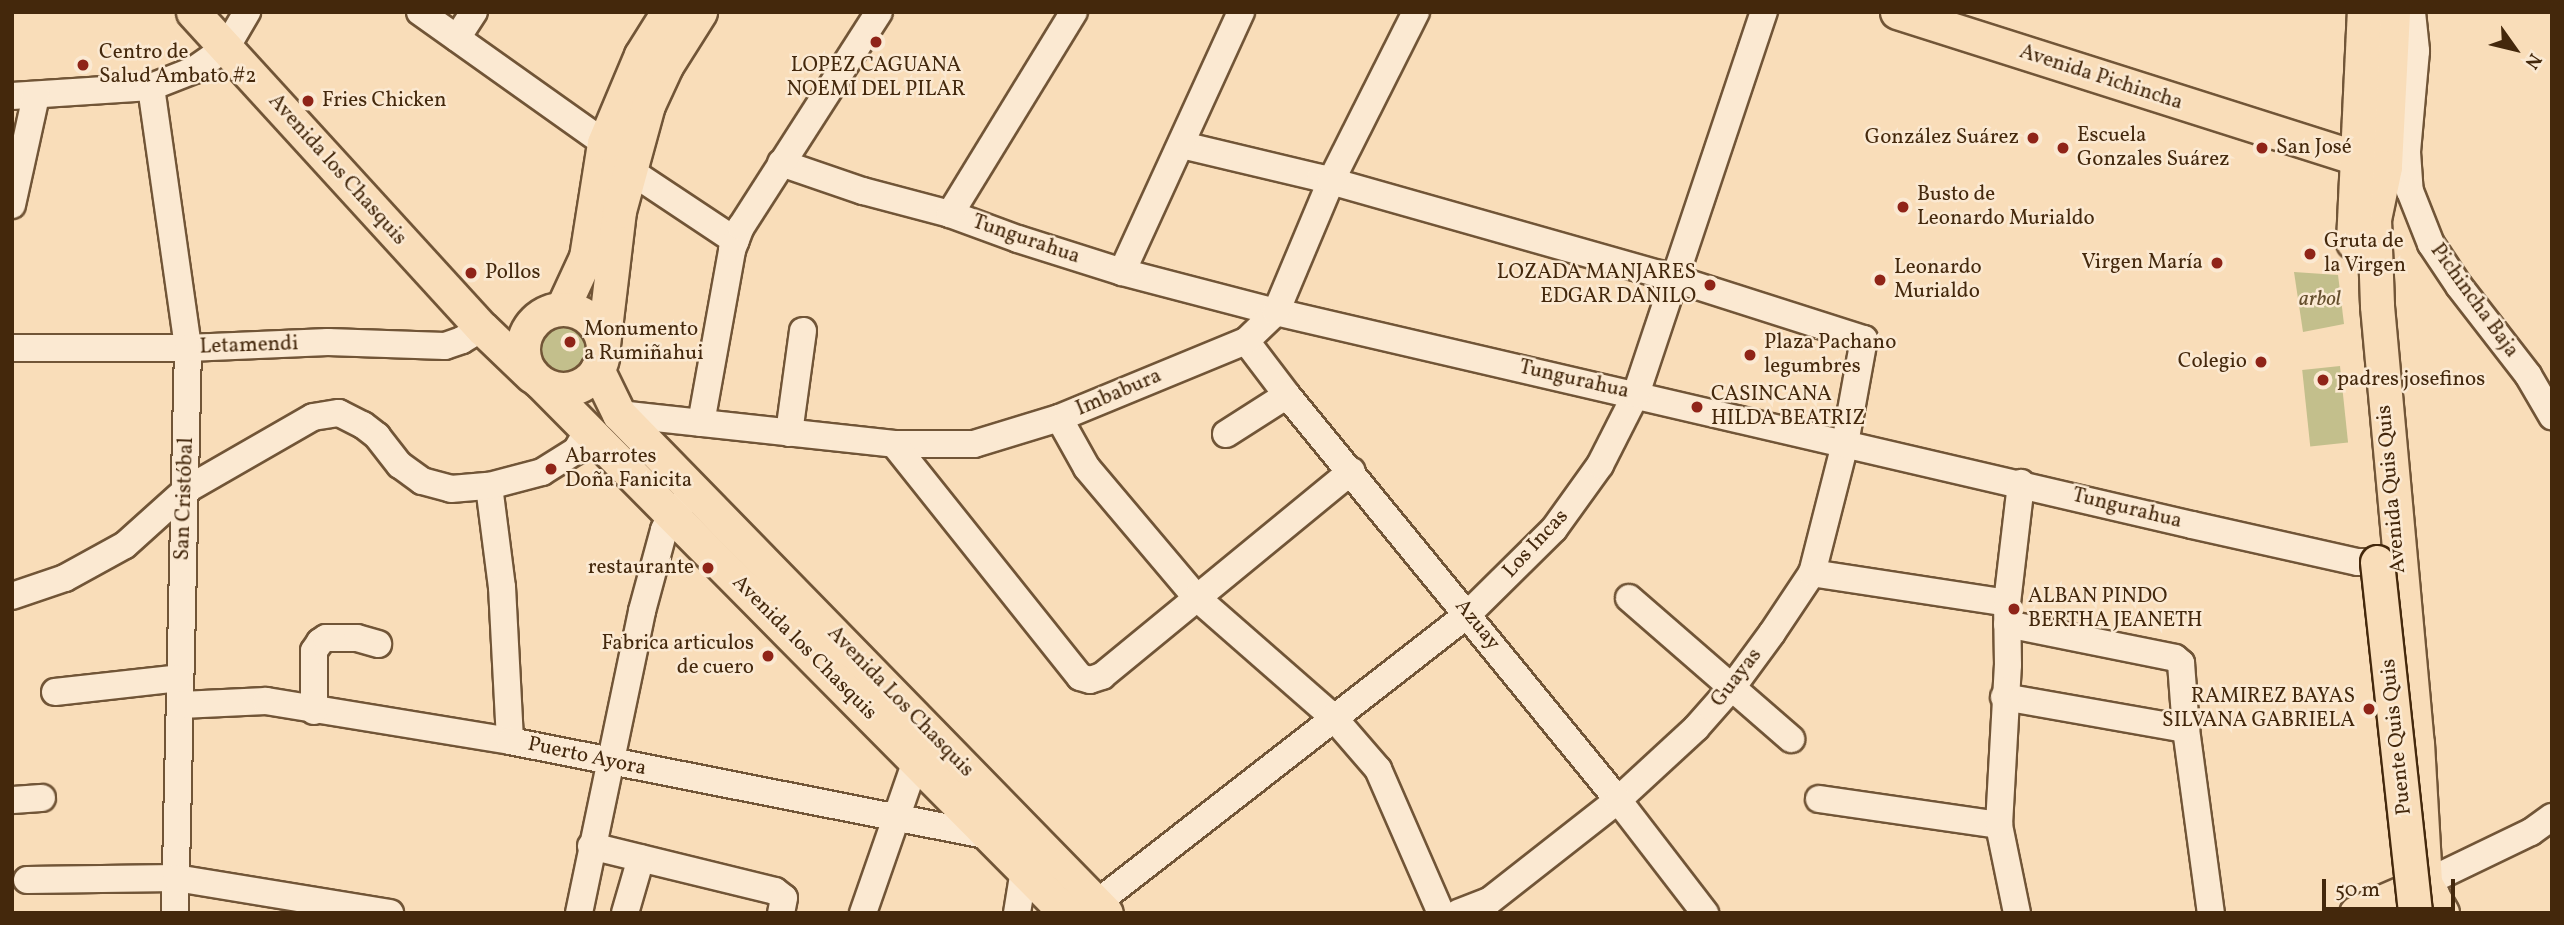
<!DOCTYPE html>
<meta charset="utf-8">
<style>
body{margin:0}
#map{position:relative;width:2564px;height:925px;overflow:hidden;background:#f9ddb9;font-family:Vollkorn,serif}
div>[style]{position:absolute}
.green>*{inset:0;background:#c3bf8c;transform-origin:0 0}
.roads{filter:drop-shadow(2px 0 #715537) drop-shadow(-2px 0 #715537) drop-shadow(0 2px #715537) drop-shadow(0 -2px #715537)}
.minor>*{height:26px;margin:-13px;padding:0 13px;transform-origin:13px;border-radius:13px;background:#fbe9d2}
.major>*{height:33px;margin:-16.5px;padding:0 16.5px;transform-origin:16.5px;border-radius:16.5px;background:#f9ddb9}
.major>.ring{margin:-16.5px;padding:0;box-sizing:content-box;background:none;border:33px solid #f9ddb9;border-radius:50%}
.bridges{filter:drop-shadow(2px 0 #44280c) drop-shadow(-2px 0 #44280c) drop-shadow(0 2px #44280c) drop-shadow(0 -2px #44280c)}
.major-bridge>*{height:33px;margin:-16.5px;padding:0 16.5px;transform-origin:16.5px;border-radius:16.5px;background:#f9ddb9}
.dots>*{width:19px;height:19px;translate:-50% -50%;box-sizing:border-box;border:4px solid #fbe9d2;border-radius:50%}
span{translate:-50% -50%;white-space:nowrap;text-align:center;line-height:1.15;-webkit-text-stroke:5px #fbe9d2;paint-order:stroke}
.poi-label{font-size:21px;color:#44280c}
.left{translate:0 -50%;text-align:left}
.right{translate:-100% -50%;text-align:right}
.street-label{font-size:21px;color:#44280c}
.park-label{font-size:21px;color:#644e2c;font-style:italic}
.frame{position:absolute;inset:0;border:14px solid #44280c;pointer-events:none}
.north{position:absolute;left:2480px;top:14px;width:70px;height:70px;-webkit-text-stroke:5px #fbe9d2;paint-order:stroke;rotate:124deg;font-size:19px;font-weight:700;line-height:28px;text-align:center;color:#44280c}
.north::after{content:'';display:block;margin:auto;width:24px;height:32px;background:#44280c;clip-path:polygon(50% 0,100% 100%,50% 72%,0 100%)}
.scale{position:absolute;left:2322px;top:879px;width:133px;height:32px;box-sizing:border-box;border:4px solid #44280c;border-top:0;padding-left:9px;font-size:21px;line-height:24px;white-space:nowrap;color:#44280c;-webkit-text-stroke:5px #fbe9d2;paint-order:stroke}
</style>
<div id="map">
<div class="green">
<div style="clip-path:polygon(2294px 272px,2338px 275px,2344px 324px,2303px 332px)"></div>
<div style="clip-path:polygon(557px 315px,578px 317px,596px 335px,584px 376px,575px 382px,562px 384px,532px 360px,528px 346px,540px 325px)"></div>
<div style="left:2340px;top:366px;width:77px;height:38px;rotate:84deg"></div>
</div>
<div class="roads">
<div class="minor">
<div style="left:420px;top:12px;width:226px;rotate:35.4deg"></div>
<div style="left:604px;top:143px;width:37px;rotate:47deg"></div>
<div style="left:629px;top:170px;width:128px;rotate:33.6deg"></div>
<div style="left:2412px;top:12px;width:39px;rotate:84deg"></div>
<div style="left:2416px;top:51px;width:101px;rotate:95.1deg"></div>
<div style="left:2407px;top:152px;width:39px;rotate:86deg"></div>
<div style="left:2410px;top:191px;width:57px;rotate:68.4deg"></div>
<div style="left:2431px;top:244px;width:50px;rotate:56.3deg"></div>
<div style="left:2459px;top:286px;width:113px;rotate:52.2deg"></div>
<div style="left:2528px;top:375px;width:48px;rotate:59.7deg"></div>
<div style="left:457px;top:38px;width:31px;rotate:-57deg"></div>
<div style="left:151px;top:87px;width:264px;rotate:81.9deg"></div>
<div style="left:188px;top:348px;width:565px;rotate:91.32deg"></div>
<div style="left:12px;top:96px;width:139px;rotate:-3.7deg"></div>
<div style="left:151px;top:87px;width:46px;rotate:-21.6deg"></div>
<div style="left:194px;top:70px;width:39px;rotate:-35deg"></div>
<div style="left:226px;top:48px;width:42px;rotate:-59.7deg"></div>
<div style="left:1182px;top:145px;width:142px;rotate:13.4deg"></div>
<div style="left:1320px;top:178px;width:353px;rotate:15.8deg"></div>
<div style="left:1660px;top:274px;width:214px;rotate:17.7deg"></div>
<div style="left:1864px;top:339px;width:107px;rotate:100.3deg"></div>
<div style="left:1845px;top:444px;width:133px;rotate:104.3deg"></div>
<div style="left:1812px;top:573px;width:72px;rotate:123.7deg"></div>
<div style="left:1772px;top:633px;width:66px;rotate:126.3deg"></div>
<div style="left:1733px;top:686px;width:56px;rotate:131.4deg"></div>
<div style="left:1696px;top:728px;width:106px;rotate:137.3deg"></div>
<div style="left:1618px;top:800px;width:164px;rotate:141.9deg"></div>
<div style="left:1489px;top:901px;width:33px;rotate:159deg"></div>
<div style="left:781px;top:163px;width:87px;rotate:18.9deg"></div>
<div style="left:863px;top:191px;width:90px;rotate:14.8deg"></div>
<div style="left:950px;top:214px;width:72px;rotate:20.2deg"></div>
<div style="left:1018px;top:239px;width:109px;rotate:17.6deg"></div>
<div style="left:1122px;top:272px;width:159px;rotate:14.6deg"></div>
<div style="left:1276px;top:312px;width:940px;rotate:13.09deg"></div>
<div style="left:2192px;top:525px;width:170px;rotate:12.6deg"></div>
<div style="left:2358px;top:562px;width:19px"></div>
<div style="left:12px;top:205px;width:112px;rotate:-77.6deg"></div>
<div style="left:950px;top:214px;width:237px;rotate:-58.5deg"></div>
<div style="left:1122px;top:272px;width:286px;rotate:-65.4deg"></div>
<div style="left:1246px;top:341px;width:68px;rotate:52.8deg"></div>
<div style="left:1287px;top:395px;width:523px;rotate:50.74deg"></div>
<div style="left:1618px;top:800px;width:143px;rotate:52.4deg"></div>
<div style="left:12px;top:348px;width:176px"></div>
<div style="left:188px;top:348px;width:140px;rotate:-2.5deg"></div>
<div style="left:328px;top:342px;width:117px;rotate:2deg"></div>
<div style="left:445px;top:346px;width:18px;rotate:-19deg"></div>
<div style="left:462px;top:340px;width:23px;rotate:-31deg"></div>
<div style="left:619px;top:414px;width:277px;rotate:6.2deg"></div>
<div style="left:894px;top:444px;width:80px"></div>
<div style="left:974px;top:444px;width:89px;rotate:-17deg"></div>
<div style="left:1059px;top:418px;width:202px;rotate:-22.4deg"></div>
<div style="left:1246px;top:341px;width:42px;rotate:-44deg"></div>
<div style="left:1276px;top:312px;width:142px;rotate:-67.2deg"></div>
<div style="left:1331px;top:181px;width:189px;rotate:-63.3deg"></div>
<div style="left:1059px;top:418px;width:57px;rotate:60.8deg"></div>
<div style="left:1087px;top:468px;width:169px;rotate:49.8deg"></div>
<div style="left:1196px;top:597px;width:182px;rotate:41.2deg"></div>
<div style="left:1333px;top:717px;width:69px;rotate:49.1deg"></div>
<div style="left:1378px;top:769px;width:157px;rotate:66.4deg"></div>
<div style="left:701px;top:423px;width:176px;rotate:-79.8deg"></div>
<div style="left:732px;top:250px;width:25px;rotate:-69deg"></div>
<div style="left:741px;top:227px;width:255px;rotate:-57.3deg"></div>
<div style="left:789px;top:433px;width:103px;rotate:-82.2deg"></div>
<div style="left:1226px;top:434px;width:72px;rotate:-32.6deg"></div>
<div style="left:894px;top:444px;width:298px;rotate:51.4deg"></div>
<div style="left:1080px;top:677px;width:10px;rotate:17deg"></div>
<div style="left:1090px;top:680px;width:13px;rotate:-18deg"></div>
<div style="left:1102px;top:676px;width:323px;rotate:-39.4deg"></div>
<div style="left:489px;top:486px;width:102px;rotate:82.7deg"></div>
<div style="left:502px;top:587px;width:154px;rotate:87deg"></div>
<div style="left:1812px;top:573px;width:197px;rotate:8.7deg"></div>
<div style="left:12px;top:596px;width:56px;rotate:-18.8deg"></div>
<div style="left:65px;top:578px;width:68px;rotate:-28.8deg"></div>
<div style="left:125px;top:545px;width:82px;rotate:-42deg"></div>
<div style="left:186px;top:490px;width:146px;rotate:-29.9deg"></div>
<div style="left:313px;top:417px;width:26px;rotate:-9deg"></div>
<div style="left:339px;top:413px;width:27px;rotate:27deg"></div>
<div style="left:363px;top:425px;width:18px;rotate:38deg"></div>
<div style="left:377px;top:436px;width:37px;rotate:52deg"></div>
<div style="left:400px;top:465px;width:27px;rotate:36deg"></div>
<div style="left:422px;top:481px;width:30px;rotate:15deg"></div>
<div style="left:451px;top:489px;width:38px;rotate:-5deg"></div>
<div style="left:489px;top:486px;width:55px;rotate:-14.8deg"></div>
<div style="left:542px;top:472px;width:40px;rotate:-32deg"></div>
<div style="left:576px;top:451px;width:24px;rotate:-60deg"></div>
<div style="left:1629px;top:598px;width:215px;rotate:41deg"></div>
<div style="left:2007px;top:624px;width:171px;rotate:11.4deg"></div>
<div style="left:2175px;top:658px;width:8px;rotate:40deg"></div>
<div style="left:2181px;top:663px;width:66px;rotate:85.7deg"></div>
<div style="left:2186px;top:729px;width:186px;rotate:82.3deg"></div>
<div style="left:55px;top:692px;width:125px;rotate:-6.4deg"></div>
<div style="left:2004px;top:697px;width:185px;rotate:10deg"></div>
<div style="left:181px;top:705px;width:85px;rotate:-2.7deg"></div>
<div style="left:266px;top:701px;width:247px;rotate:9.3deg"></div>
<div style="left:510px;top:741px;width:489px;rotate:11.2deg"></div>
<div style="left:314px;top:711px;width:60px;rotate:-90deg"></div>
<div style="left:314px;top:651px;width:11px;rotate:-56deg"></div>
<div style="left:320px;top:642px;width:7px;rotate:-34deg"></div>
<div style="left:326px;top:638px;width:31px"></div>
<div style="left:357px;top:638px;width:22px;rotate:16deg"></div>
<div style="left:1819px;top:799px;width:182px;rotate:8.2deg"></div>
<div style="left:12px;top:800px;width:30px;rotate:-4deg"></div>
<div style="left:591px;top:846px;width:189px;rotate:13.7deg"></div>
<div style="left:775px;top:891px;width:11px;rotate:38deg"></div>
<div style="left:784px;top:898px;width:15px;rotate:101deg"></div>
<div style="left:27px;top:880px;width:149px;rotate:-0.8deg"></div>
<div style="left:176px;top:878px;width:217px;rotate:9.3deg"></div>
<div style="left:2436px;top:894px;width:16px;rotate:-135deg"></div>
<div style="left:2425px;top:883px;width:118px;rotate:-25.7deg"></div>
<div style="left:2531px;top:832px;width:26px;rotate:-36deg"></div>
<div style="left:579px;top:913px;width:309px;rotate:-78.2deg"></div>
<div style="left:642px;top:611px;width:84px;rotate:-74.8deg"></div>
<div style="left:664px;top:530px;width:17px;rotate:-65deg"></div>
<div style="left:671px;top:515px;width:17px;rotate:-45deg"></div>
<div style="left:625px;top:913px;width:57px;rotate:-73.8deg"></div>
<div style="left:863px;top:913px;width:161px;rotate:-70.8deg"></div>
<div style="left:1017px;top:913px;width:44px;rotate:-80.8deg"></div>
<div style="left:1024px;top:870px;width:13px;rotate:-45deg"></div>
<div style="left:1084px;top:913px;width:487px;rotate:-37.9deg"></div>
<div style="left:1468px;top:614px;width:121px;rotate:-44.7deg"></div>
<div style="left:1554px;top:529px;width:79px;rotate:-54.3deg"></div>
<div style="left:1600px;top:465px;width:80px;rotate:-63.1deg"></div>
<div style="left:1636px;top:394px;width:403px;rotate:-71.5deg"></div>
<div style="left:2017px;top:913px;width:90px;rotate:-101.6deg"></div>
<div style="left:1999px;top:825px;width:160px;rotate:-86.8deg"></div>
<div style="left:2008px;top:665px;width:62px;rotate:-90.9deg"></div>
<div style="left:2007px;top:603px;width:121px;rotate:-83.3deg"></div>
</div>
<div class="major">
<div style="left:193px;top:12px;width:428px;rotate:47.6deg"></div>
<div style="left:482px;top:328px;width:69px;rotate:43.8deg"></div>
<div style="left:1897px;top:12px;width:503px;rotate:17.61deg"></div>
<div style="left:2393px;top:12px;width:155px;rotate:93deg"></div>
<div style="left:2385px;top:167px;width:53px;rotate:101.9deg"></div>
<div style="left:2374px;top:219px;width:87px;rotate:88deg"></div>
<div style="left:2377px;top:306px;width:439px;rotate:84.8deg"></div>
<div style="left:2417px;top:743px;width:140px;rotate:86.7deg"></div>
<div style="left:2425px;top:883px;width:34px;rotate:60deg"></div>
<div style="left:2353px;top:242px;width:230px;rotate:-87.3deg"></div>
<div style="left:562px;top:309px;width:57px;rotate:-65.2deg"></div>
<div style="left:586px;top:257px;width:115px;rotate:-81deg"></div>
<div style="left:604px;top:143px;width:95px;rotate:-67.2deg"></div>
<div style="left:641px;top:55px;width:51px;rotate:-57.9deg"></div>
<div class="ring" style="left:523px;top:309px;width:47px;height:47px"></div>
<div style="left:603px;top:345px;width:135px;rotate:-83.2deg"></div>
<div style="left:619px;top:211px;width:110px;rotate:-74.7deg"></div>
<div style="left:648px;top:105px;width:43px;rotate:-65.2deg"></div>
<div style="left:666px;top:66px;width:64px;rotate:-57.8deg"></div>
<div style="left:597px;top:369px;width:50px;rotate:63.9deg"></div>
<div style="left:619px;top:414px;width:697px;rotate:45.7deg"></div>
<div style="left:542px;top:384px;width:745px;rotate:45.27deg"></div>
<div style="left:2356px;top:913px;width:75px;rotate:-23.5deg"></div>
</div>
</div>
<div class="bridges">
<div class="major-bridge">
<div style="left:2377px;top:562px;width:353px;rotate:83.8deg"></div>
</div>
</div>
<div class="dots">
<div style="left:876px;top:42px;background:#8f2418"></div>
<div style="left:83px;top:65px;background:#8f2418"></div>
<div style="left:308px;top:101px;background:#8f2418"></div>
<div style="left:2033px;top:138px;background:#8f2418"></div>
<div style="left:2063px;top:148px;background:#8f2418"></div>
<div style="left:2262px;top:148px;background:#8f2418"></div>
<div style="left:1903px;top:207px;background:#8f2418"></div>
<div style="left:2310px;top:254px;background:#8f2418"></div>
<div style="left:2217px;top:263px;background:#8f2418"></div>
<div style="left:471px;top:273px;background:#8f2418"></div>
<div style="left:1880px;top:280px;background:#8f2418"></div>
<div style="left:1710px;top:285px;background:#8f2418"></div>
<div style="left:570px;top:342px;background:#8f2418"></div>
<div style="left:1750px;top:355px;background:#8f2418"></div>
<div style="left:2261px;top:362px;background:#8f2418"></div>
<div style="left:2323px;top:380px;background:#8f2418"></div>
<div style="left:1697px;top:407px;background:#8f2418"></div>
<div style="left:551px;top:469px;background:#8f2418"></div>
<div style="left:708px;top:568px;background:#8f2418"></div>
<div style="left:2014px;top:609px;background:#8f2418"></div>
<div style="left:768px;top:656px;background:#8f2418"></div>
<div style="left:2369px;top:709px;background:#8f2418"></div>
</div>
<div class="poi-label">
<span class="left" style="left:99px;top:65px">Centro de<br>Salud Ambato #2</span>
<span style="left:876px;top:78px">LOPEZ CAGUANA<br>NOEMI DEL PILAR</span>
<span class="left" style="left:322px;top:101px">Fries Chicken</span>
<span class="left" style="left:2077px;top:148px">Escuela<br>Gonzales Suárez</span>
<span class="right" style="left:2019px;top:138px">González Suárez</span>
<span class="left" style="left:2276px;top:148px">San José</span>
<span class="left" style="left:1917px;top:207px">Busto de<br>Leonardo Murialdo</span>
<span class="left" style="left:2324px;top:254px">Gruta de<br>la Virgen</span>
<span class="right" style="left:2203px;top:263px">Virgen María</span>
<span class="left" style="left:1894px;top:280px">Leonardo<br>Murialdo</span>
<span class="left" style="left:485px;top:273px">Pollos</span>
<span class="right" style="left:1696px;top:285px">LOZADA MANJARES<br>EDGAR DANILO</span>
<span class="left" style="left:584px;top:342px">Monumento<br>a Rumiñahui</span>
<span class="left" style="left:1764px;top:355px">Plaza Pachano<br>legumbres</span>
<span class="right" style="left:2247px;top:362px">Colegio</span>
<span class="left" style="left:2337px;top:380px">padres josefinos</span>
<span class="left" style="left:1711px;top:407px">CASINCANA<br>HILDA BEATRIZ</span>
<span class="left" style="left:565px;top:469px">Abarrotes<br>Doña Fanicita</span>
<span class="right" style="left:694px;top:568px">restaurante</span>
<span class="left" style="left:2028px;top:609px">ALBAN PINDO<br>BERTHA JEANETH</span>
<span class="right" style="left:754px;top:656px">Fabrica articulos<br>de cuero</span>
<span class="right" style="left:2355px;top:709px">RAMIREZ BAYAS<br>SILVANA GABRIELA</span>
</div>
<div class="street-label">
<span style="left:2101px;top:78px;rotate:18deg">Avenida Pichincha</span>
<span style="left:337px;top:170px;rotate:48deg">Avenida los Chasquis</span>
<span style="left:1026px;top:240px;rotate:19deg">Tungurahua</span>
<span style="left:2474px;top:301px;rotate:54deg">Pichincha Baja</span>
<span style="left:249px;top:346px;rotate:-2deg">Letamendi</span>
<span style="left:1574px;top:380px;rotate:13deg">Tungurahua</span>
<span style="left:1119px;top:393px;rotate:-23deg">Imbabura</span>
<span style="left:2392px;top:489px;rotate:-95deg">Avenida Quis Quis</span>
<span style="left:185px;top:499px;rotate:-88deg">San Cristóbal</span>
<span style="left:2127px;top:509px;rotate:14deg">Tungurahua</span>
<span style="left:1536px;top:544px;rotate:-47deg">Los Incas</span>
<span style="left:1477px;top:625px;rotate:51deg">Azuay</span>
<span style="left:804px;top:648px;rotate:45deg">Avenida los Chasquis</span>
<span style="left:1737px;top:678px;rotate:-52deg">Guayas</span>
<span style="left:900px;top:702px;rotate:46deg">Avenida Los Chasquis</span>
<span style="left:2397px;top:737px;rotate:-96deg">Puente Quis Quis</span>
<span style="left:587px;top:757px;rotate:12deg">Puerto Ayora</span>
</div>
<div class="park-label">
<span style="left:2320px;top:300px">arbol</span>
</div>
<div class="frame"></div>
<div class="north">N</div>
<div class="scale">50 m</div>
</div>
